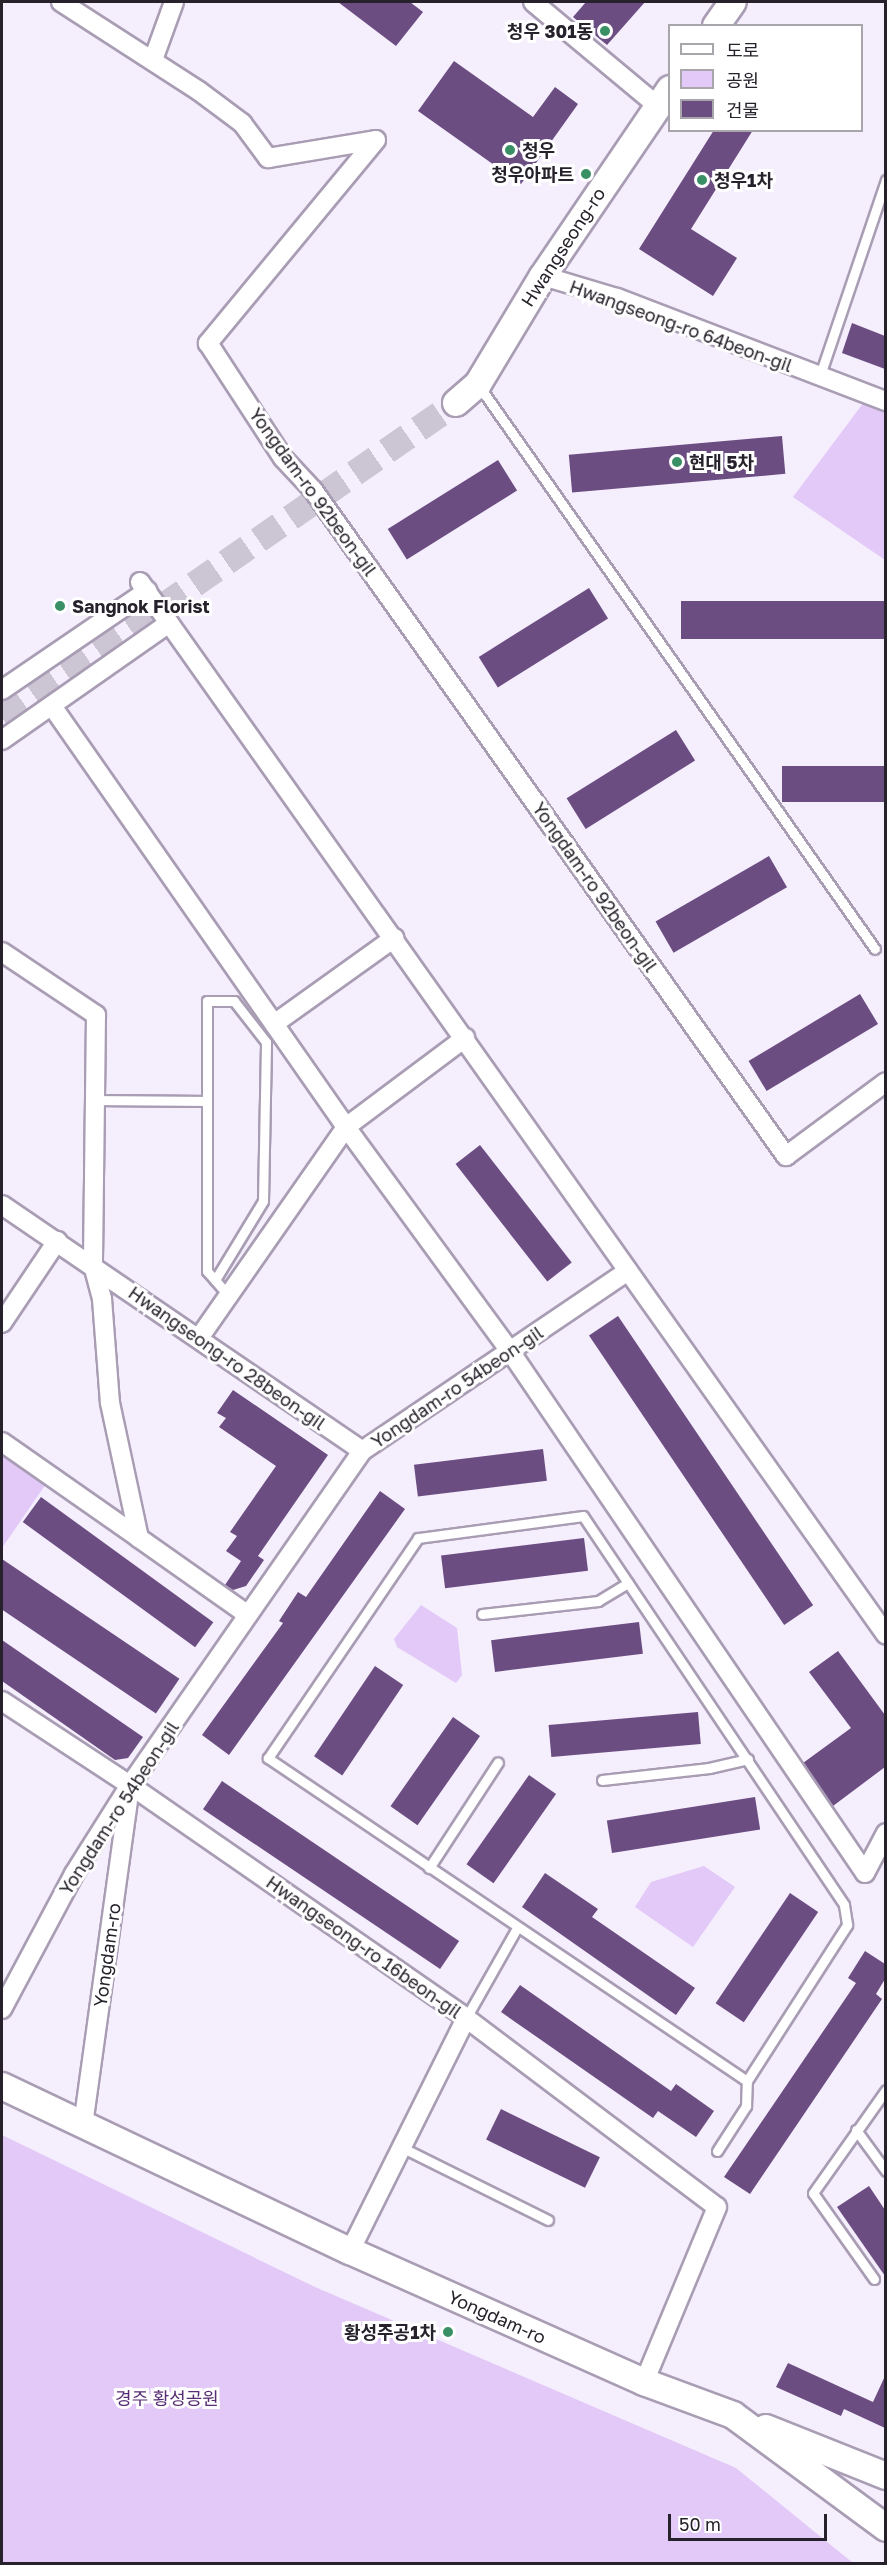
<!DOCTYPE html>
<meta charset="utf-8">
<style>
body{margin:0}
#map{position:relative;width:887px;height:2565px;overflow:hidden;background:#f5eefd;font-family:"Golos Text","Noto Sans KR",sans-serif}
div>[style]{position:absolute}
.green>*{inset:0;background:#e2c9f8}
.building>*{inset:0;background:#6b4d82;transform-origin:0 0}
.secondary-tunnel>*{height:26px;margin-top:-13px;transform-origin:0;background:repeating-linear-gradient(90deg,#ccc5d3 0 26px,transparent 0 39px)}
.roads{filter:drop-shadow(2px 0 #a99db4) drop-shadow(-2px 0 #a99db4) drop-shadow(0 2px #a99db4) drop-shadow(0 -2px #a99db4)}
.lane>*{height:9px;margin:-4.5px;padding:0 4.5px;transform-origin:4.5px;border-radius:4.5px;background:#fff}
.street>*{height:18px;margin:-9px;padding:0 9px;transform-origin:9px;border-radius:9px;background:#fff}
.secondary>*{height:26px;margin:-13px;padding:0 13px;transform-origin:13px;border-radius:13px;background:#fff}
.dots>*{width:16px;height:16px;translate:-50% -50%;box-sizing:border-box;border:3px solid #fff;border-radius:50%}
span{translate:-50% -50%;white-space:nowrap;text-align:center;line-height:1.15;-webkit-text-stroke:6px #fff;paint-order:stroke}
.poi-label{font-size:18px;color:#26212a;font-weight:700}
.right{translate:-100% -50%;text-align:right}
.left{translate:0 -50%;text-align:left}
.street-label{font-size:18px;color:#26212a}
.park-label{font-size:18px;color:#562d73}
.frame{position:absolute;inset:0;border:3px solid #26212a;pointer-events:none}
.legend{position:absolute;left:668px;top:24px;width:195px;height:108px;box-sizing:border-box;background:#fff;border:2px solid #a8a6aa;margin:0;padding:8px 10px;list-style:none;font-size:18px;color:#26212a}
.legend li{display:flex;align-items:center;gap:12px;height:30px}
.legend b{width:30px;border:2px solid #a8a6aa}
.scale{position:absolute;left:668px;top:2514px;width:159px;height:27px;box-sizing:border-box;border:3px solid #26212a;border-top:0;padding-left:8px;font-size:18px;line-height:21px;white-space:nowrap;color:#26212a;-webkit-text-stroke:4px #fff;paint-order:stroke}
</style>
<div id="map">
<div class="green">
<div style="clip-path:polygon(864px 402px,885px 409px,885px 560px,793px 497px)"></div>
<div style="clip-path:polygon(2px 1453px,48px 1481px,2px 1548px)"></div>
<div style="clip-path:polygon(421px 1605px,457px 1628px,462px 1675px,456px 1683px,397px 1647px,394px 1639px)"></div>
<div style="clip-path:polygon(704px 1866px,735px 1887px,693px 1947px,635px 1907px,651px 1882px)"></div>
<div style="clip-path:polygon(2px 2135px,315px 2287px,736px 2468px,853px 2563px,2px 2563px)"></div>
</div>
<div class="building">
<div style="clip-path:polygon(338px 2px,410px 2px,423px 12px,396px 46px)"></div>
<div style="clip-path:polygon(586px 2px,645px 2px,607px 45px,573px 17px)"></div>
<div style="clip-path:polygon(454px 61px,533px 117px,555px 87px,578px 104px,521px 184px,418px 111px)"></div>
<div style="clip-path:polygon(714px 130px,753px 130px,691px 229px,737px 258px,713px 296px,639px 249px)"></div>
<div style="clip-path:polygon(852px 323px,885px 336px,885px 369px,842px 353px)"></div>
<div style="left:782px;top:436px;width:38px;height:214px;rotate:85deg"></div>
<div style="left:498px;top:460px;width:36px;height:130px;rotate:58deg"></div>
<div style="left:589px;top:588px;width:36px;height:130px;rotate:58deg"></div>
<div style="left:885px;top:601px;width:38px;height:204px;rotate:90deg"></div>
<div style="left:676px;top:730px;width:36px;height:129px;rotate:58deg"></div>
<div style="left:885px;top:766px;width:36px;height:103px;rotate:90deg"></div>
<div style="left:769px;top:856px;width:36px;height:131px;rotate:60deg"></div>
<div style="left:860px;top:994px;width:35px;height:130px;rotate:59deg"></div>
<div style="left:480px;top:1145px;width:149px;height:31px;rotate:52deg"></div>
<div style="left:618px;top:1316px;width:349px;height:35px;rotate:56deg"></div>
<div style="clip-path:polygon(233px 1390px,328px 1455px,258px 1556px,264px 1560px,246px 1586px,233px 1590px,225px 1585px,241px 1561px,226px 1551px,237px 1536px,230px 1532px,276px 1466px,219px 1427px,226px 1418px,217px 1413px)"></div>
<div style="left:543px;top:1449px;width:32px;height:130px;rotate:83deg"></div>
<div style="clip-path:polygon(380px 1491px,405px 1509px,229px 1755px,202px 1735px,283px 1623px,279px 1621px,298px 1592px,306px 1597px)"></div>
<div style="left:41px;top:1497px;width:213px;height:31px;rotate:36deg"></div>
<div style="left:584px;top:1538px;width:33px;height:144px;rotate:83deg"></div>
<div style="left:2px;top:1559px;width:214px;height:42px;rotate:34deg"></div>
<div style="left:639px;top:1622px;width:32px;height:149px;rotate:83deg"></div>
<div style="clip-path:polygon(2px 1640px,143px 1737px,128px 1758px,115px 1760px,2px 1681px)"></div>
<div style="clip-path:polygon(838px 1651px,885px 1715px,885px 1767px,833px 1806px,803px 1763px,851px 1728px,809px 1672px)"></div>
<div style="left:375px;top:1666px;width:34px;height:109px;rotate:34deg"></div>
<div style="left:698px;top:1712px;width:32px;height:150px;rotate:85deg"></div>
<div style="left:453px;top:1717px;width:33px;height:109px;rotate:35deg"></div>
<div style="left:529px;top:1775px;width:33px;height:109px;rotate:35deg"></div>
<div style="left:222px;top:1781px;width:286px;height:34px;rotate:34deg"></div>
<div style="left:755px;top:1797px;width:33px;height:150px;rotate:81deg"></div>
<div style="clip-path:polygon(545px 1873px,598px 1909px,592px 1917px,695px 1988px,676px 2015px,522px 1907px)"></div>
<div style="left:790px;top:1893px;width:34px;height:133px;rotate:34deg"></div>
<div style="clip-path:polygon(865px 1951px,885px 1964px,885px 1979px,876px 1994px,882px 1999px,750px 2194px,724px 2177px,856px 1983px,848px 1978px)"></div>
<div style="clip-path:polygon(520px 1985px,671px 2091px,676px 2084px,714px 2111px,696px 2137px,658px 2111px,653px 2118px,501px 2012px)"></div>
<div style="left:501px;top:2109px;width:110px;height:34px;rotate:26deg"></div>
<div style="clip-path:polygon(869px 2186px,885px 2210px,885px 2276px,837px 2207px)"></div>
<div style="clip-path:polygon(788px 2363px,873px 2402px,885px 2376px,885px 2428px,844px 2409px,841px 2416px,776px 2387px)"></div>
</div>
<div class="secondary-tunnel">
<div style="left:2px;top:718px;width:553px;rotate:-34.75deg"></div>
</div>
<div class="roads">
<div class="lane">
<div style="left:819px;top:378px;width:209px;rotate:-71.3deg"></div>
<div style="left:479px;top:386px;width:688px;rotate:54.88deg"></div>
<div style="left:95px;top:1100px;width:111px;rotate:0.5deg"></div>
<div style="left:215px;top:1280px;width:92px;rotate:-58.7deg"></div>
<div style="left:263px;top:1201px;width:159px;rotate:-88.9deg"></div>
<div style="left:266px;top:1042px;width:52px;rotate:-128deg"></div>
<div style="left:234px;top:1001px;width:27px;rotate:180deg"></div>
<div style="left:207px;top:1001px;width:270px;rotate:90deg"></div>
<div style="left:207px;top:1271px;width:12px;rotate:48deg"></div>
<div style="left:215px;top:1280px;width:21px;rotate:49deg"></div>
<div style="left:583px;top:1516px;width:468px;rotate:56.1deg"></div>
<div style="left:844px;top:1905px;width:20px;rotate:81deg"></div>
<div style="left:847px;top:1925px;width:185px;rotate:122.7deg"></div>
<div style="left:747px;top:2081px;width:578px;rotate:-146.01deg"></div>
<div style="left:268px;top:1758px;width:266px;rotate:-55.7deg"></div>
<div style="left:418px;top:1538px;width:166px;rotate:-7.6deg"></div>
<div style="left:482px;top:1614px;width:117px;rotate:-6.4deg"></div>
<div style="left:598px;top:1601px;width:35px;rotate:-31deg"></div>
<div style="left:602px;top:1780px;width:108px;rotate:-6.4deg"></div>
<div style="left:709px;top:1768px;width:40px;rotate:-13deg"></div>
<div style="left:429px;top:1868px;width:126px;rotate:-56.9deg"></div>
<div style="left:466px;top:2018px;width:103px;rotate:-60.5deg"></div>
<div style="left:856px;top:2130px;width:51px;rotate:53.8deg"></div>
<div style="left:401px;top:2147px;width:164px;rotate:26.4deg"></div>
<div style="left:717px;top:2151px;width:54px;rotate:-57.2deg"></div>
<div style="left:746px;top:2106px;width:25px;rotate:-88deg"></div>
<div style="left:874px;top:2279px;width:105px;rotate:-125.3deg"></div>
<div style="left:813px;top:2193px;width:126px;rotate:-54.7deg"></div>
</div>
<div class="street">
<div style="left:61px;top:2px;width:164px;rotate:32.8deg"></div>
<div style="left:199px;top:91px;width:54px;rotate:36.7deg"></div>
<div style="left:242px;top:123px;width:44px;rotate:53.4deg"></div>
<div style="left:268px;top:158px;width:109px;rotate:-9.5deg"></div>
<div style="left:376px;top:140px;width:264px;rotate:129.6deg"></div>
<div style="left:208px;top:343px;width:137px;rotate:56.9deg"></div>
<div style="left:283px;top:458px;width:44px;rotate:46.8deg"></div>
<div style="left:313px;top:490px;width:817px;rotate:54.62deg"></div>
<div style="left:786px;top:1156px;width:124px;rotate:-36.5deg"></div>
<div style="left:533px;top:2px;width:163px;rotate:39.8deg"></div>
<div style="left:153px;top:60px;width:62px;rotate:-70.1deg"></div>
<div style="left:543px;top:276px;width:77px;rotate:16.6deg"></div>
<div style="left:617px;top:298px;width:288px;rotate:21deg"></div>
<div style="left:140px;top:582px;width:1290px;rotate:54.68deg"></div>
<div style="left:2px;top:690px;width:176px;rotate:-34.3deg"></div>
<div style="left:52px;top:706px;width:513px;rotate:55.07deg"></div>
<div style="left:346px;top:1127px;width:278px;rotate:53.8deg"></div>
<div style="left:510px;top:1351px;width:631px;rotate:55.78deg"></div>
<div style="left:865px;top:1873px;width:45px;rotate:-62.3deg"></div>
<div style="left:2px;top:740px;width:204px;rotate:-35deg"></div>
<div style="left:2px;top:952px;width:113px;rotate:33.8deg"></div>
<div style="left:96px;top:1015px;width:250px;rotate:90.7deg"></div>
<div style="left:93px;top:1265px;width:35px;rotate:75deg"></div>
<div style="left:102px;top:1299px;width:104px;rotate:85.6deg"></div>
<div style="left:110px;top:1403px;width:138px;rotate:77.9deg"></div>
<div style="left:139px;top:1538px;width:133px;rotate:35.2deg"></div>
<div style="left:274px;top:1024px;width:148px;rotate:-35.6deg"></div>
<div style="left:2px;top:1205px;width:436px;rotate:34.3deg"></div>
<div style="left:2px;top:1323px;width:99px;rotate:-56.1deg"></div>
<div style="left:199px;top:1338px;width:257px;rotate:-55.1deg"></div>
<div style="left:346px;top:1127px;width:149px;rotate:-36.8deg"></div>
<div style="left:2px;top:1442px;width:167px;rotate:35deg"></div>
<div style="left:2px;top:1701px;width:153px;rotate:33.3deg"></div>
<div style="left:130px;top:1785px;width:409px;rotate:34.7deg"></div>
<div style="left:466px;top:2018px;width:314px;rotate:37deg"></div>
<div style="left:717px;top:2207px;width:190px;rotate:112.6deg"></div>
<div style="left:2px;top:2009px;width:153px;rotate:-61.9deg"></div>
<div style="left:74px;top:1874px;width:105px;rotate:-57.8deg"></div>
<div style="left:130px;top:1785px;width:407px;rotate:-55.2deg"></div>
<div style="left:362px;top:1451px;width:321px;rotate:-34.1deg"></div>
<div style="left:83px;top:2125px;width:336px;rotate:-82.1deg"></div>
<div style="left:350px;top:2251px;width:260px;rotate:-63.5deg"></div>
</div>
<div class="secondary">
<div style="left:716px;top:26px;width:29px;rotate:-55deg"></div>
<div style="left:456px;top:403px;width:29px;rotate:-41deg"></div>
<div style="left:478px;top:384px;width:126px;rotate:-59deg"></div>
<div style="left:543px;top:276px;width:226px;rotate:-55.8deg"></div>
<div style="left:2px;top:2086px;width:385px;rotate:25.4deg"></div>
<div style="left:350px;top:2251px;width:322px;rotate:24deg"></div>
<div style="left:644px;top:2382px;width:95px;rotate:20.3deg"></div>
<div style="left:733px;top:2415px;width:190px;rotate:36.4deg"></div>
<div style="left:766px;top:2428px;width:129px;rotate:21.8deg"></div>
</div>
</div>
<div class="dots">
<div style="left:605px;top:31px;background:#399065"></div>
<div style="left:510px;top:150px;background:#399065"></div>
<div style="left:586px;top:174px;background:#399065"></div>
<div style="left:702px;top:180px;background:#399065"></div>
<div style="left:677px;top:462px;background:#399065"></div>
<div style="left:60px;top:606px;background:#399065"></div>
<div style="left:448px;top:2332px;background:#399065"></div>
</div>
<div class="poi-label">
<span class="right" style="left:593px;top:31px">청우 301동</span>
<span class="left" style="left:522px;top:150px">청우</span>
<span class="right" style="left:574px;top:174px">청우아파트</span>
<span class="left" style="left:714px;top:180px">청우1차</span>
<span class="left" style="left:689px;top:462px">현대 5차</span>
<span class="left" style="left:72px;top:606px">Sangnok Florist</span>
<span class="right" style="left:436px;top:2332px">황성주공1차</span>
</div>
<div class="street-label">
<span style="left:563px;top:247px;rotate:-57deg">Hwangseong-ro</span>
<span style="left:681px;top:326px;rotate:20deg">Hwangseong-ro 64beon-gil</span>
<span style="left:313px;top:492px;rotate:54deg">Yongdam-ro 92beon-gil</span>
<span style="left:595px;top:887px;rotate:55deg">Yongdam-ro 92beon-gil</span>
<span style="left:227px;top:1358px;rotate:35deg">Hwangseong-ro 28beon-gil</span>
<span style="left:457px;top:1387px;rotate:-34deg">Yongdam-ro 54beon-gil</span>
<span style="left:119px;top:1808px;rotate:-57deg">Yongdam-ro 54beon-gil</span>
<span style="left:364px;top:1947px;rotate:35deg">Hwangseong-ro 16beon-gil</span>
<span style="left:107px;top:1955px;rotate:-82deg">Yongdam-ro</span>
<span style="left:497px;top:2317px;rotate:24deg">Yongdam-ro</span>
</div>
<div class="park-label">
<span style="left:167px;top:2398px">경주 황성공원</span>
</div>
<div class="frame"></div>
<ul class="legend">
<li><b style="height:8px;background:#fff"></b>도로</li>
<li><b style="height:16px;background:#e2c9f8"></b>공원</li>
<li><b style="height:16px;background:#6b4d82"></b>건물</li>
</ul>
<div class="scale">50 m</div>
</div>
